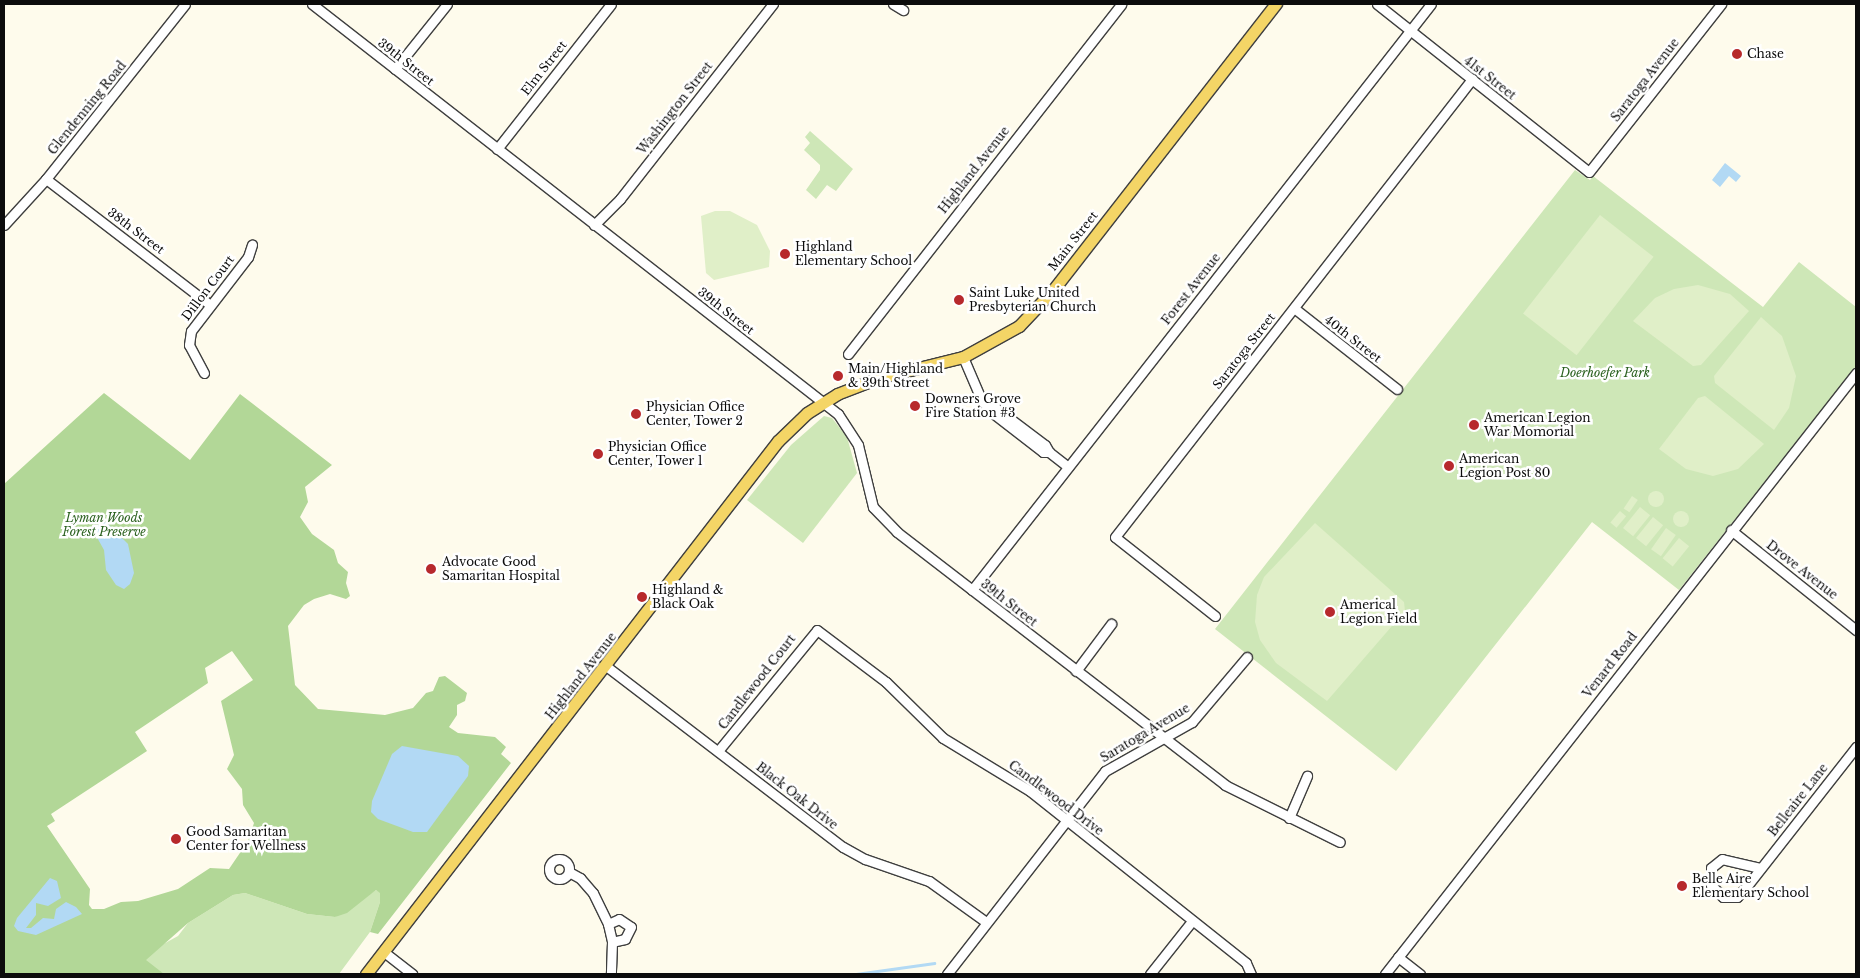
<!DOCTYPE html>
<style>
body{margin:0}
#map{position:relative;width:1860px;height:978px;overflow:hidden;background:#fefbec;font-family:"Libre Baskerville",serif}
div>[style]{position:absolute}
.green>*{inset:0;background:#cee7b7}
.forest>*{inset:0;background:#b2d797}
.pitch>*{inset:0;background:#e0efc8;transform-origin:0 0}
.round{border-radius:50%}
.water>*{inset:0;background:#b2d9f4}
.stream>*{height:2.5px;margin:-1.25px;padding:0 1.25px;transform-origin:1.25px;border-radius:1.25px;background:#b2d9f4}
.roads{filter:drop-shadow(1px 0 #3f3f3f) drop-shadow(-1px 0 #3f3f3f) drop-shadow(0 1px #3f3f3f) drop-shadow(0 -1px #3f3f3f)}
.minor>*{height:9px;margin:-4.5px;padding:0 4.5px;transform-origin:4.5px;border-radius:4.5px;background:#fff}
.minor>.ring{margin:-4.5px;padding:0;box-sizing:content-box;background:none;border:9px solid #fff;border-radius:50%}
.major>*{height:11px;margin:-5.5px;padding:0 5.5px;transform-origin:5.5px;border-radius:5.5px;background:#f4d566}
.dots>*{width:14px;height:14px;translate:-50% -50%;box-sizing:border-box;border:2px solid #fff;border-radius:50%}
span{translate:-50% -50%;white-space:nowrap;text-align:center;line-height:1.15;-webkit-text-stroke:5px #fff;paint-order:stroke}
.poi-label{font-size:12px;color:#0c0c0c}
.left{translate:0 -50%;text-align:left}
.street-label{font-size:12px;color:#0c0c0c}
.park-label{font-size:12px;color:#2b611f;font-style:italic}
.frame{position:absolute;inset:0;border:5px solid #0c0c0c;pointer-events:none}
</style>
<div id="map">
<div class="green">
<div style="clip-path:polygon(810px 131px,853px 169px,836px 191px,827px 185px,816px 199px,806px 190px,820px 170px,820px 165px,804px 150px,810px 143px,805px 137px)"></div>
<div style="clip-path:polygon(1575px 170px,1590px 180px,1593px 176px,1763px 307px,1799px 262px,1856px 307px,1856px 366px,1679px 590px,1592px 522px,1396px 771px,1215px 629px)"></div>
<div style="clip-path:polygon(824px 416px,832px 418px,847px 437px,857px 473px,803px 543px,747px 500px,791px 445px)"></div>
<div style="clip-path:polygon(376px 890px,380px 892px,380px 902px,370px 932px,339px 974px,109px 974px,178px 936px,188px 923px,233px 895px,245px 893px,307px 914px,335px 917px)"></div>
</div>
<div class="forest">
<div style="clip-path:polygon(evenodd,104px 393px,190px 460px,240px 394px,332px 465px,305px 487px,308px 502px,300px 517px,312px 534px,334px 550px,338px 563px,348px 572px,346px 583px,350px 596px,346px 599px,330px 594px,314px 599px,304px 605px,288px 626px,295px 685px,318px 709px,385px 715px,413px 708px,426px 693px,433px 691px,439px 677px,445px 676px,467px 693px,465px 701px,457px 705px,457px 715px,449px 727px,458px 733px,495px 737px,506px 747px,501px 754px,511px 763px,378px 934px,370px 932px,380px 902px,380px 893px,376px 890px,347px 913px,335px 917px,307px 914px,245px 893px,233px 895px,188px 923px,146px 960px,164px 974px,4px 974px,4px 484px,104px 393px,232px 651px,253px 680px,221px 701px,234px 755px,227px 769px,242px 789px,243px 805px,254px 823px,248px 841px,229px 869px,210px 868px,178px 889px,138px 901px,121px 902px,104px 909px,92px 909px,89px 905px,90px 889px,47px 826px,55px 821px,51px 814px,147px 751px,135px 732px,208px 683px,205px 668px,232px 651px)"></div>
</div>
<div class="pitch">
<div style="clip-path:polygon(715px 211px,730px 211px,757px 225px,770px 251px,769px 267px,714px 280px,706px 273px,701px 216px)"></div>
<div style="left:1600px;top:215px;width:68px;height:125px;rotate:38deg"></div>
<div style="clip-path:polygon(1698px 285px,1730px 294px,1749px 311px,1701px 365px,1693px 366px,1633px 321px,1655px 298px,1674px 289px)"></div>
<div style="clip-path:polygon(1761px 317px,1782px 336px,1796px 376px,1789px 408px,1774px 430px,1715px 383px,1714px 376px)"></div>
<div style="clip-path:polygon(1705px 396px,1764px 444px,1738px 469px,1713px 476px,1686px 469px,1659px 449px,1698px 398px)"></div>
<div class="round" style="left:1648px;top:491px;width:16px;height:16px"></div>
<div style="left:1632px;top:496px;width:7px;height:15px;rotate:34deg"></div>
<div style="left:1640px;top:507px;width:13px;height:27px;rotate:39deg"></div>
<div style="left:1620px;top:511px;width:8px;height:15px;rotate:40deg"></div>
<div class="round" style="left:1673px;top:511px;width:16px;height:16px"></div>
<div style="left:1653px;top:517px;width:13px;height:27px;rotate:39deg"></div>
<div style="clip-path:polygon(1315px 523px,1404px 602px,1405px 611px,1327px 701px,1276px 663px,1260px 640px,1255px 622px,1257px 595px,1264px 577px)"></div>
<div style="left:1666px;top:528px;width:12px;height:26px;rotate:35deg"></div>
<div style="left:1679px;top:538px;width:13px;height:26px;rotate:39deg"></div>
</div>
<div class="water">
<div style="clip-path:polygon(1725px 163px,1741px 176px,1736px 182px,1729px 176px,1720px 187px,1712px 180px)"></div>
<div style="clip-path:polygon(106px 522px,128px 544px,134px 573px,130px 584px,124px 589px,116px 585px,106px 570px,104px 550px,94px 532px,96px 526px)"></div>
<div style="clip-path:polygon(402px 746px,458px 756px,469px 766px,468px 776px,427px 832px,413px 832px,378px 819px,371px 812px,372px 801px,392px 754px)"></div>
<div style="clip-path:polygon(50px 878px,57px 881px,61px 898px,48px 906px,36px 903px,36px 915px,26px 928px,31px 928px,43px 918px,54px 919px,56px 909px,66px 902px,76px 907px,82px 914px,36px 935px,18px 931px,14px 926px,17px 918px)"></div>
</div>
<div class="stream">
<div style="left:856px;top:974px;width:79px;rotate:-8deg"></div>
</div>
<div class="roads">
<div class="minor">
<div style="left:312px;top:4px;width:667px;rotate:37.94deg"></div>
<div style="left:838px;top:414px;width:37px;rotate:57deg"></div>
<div style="left:858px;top:445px;width:64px;rotate:76.4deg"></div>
<div style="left:873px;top:507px;width:35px;rotate:46deg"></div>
<div style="left:897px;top:532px;width:414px;rotate:37.6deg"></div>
<div style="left:1225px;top:785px;width:128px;rotate:26.4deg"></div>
<div style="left:893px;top:4px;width:12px;rotate:31deg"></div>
<div style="left:1377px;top:4px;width:270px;rotate:38.4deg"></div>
<div style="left:1589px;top:172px;width:214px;rotate:-51.8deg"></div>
<div style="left:395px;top:69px;width:83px;rotate:-51.3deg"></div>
<div style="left:497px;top:149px;width:184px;rotate:-51.8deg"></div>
<div style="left:46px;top:179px;width:207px;rotate:37.5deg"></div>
<div style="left:4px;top:225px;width:62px;rotate:-47.6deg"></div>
<div style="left:46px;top:179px;width:223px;rotate:-51.5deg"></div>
<div style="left:594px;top:225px;width:37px;rotate:-45deg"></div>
<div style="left:620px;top:199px;width:248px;rotate:-51.9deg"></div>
<div style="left:1294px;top:308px;width:131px;rotate:38.2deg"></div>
<div style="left:848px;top:354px;width:444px;rotate:-52deg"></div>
<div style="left:963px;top:357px;width:46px;rotate:66.8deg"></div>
<div style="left:981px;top:399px;width:15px;rotate:53deg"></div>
<div style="left:990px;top:411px;width:67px;rotate:37.7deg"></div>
<div style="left:1043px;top:452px;width:6px"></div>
<div style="left:1049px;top:452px;width:24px;rotate:38deg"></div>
<div style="left:204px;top:373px;width:32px;rotate:-118deg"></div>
<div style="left:189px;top:345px;width:14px;rotate:-82deg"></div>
<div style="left:191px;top:331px;width:93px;rotate:-52.4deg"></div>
<div style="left:248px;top:257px;width:13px;rotate:-72deg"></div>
<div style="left:984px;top:399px;width:76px;rotate:37deg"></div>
<div style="left:1045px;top:445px;width:8px;rotate:60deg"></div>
<div style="left:1731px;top:530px;width:160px;rotate:38.7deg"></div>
<div style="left:972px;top:590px;width:744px;rotate:-51.93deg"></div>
<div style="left:1215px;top:616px;width:127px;rotate:-141.7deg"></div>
<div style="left:1115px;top:537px;width:581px;rotate:-52.06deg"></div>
<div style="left:606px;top:666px;width:298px;rotate:37.4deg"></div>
<div style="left:843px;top:847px;width:25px;rotate:29deg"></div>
<div style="left:865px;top:859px;width:68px;rotate:19deg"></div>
<div style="left:929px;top:881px;width:70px;rotate:35.7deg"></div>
<div style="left:1076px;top:671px;width:59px;rotate:-53.3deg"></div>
<div style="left:718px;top:751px;width:156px;rotate:-50.7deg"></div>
<div style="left:817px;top:630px;width:86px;rotate:37deg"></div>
<div style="left:886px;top:682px;width:80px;rotate:44.5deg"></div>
<div style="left:943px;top:738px;width:102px;rotate:31.3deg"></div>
<div style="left:1030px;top:791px;width:276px;rotate:38.5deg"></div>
<div style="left:1246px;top:963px;width:12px;rotate:66deg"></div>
<div style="left:1289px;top:818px;width:46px;rotate:-66.8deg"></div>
<div class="ring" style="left:549px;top:859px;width:11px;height:11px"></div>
<div style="left:1760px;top:868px;width:39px;rotate:-167deg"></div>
<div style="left:1722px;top:859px;width:14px;rotate:141deg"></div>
<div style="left:1711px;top:868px;width:17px;rotate:90deg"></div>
<div style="left:1711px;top:885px;width:17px;rotate:45deg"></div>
<div style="left:1723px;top:897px;width:14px"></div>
<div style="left:1737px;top:897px;width:15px;rotate:-48deg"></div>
<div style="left:1747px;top:886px;width:177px;rotate:-51.9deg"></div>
<div style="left:569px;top:872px;width:13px;rotate:29deg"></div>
<div style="left:580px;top:878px;width:20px;rotate:49deg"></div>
<div style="left:593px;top:893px;width:34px;rotate:64deg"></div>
<div style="left:608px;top:924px;width:18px;rotate:77deg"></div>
<div style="left:612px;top:942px;width:32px;rotate:92deg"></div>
<div style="left:608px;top:924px;width:12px;rotate:-24deg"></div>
<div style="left:619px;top:919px;width:14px;rotate:34deg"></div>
<div style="left:631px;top:927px;width:13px;rotate:117deg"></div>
<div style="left:625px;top:939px;width:13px;rotate:167deg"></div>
<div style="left:384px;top:952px;width:36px;rotate:38deg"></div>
<div style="left:1398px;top:957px;width:28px;rotate:38deg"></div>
<div style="left:947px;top:974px;width:257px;rotate:-52.1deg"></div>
<div style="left:1105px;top:771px;width:100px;rotate:-29.4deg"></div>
<div style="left:1192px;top:722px;width:85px;rotate:-49.8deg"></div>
<div style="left:1150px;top:974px;width:68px;rotate:-51.6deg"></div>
<div style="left:1385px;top:974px;width:764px;rotate:-51.91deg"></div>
</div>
<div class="major">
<div style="left:366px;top:974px;width:674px;rotate:-52.3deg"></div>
<div style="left:778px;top:441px;width:40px;rotate:-44deg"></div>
<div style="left:807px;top:413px;width:36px;rotate:-32deg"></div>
<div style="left:837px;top:394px;width:44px;rotate:-21.3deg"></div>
<div style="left:878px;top:378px;width:88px;rotate:-13.9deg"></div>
<div style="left:963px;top:357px;width:64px;rotate:-29deg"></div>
<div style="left:1019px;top:326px;width:50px;rotate:-46.6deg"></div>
<div style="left:1053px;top:290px;width:363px;rotate:-52.1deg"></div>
</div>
</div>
<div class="dots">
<div style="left:1737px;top:54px;background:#b7292c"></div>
<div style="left:785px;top:254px;background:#b7292c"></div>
<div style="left:959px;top:300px;background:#b7292c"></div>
<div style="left:838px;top:376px;background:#b7292c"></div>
<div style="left:915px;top:406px;background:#b7292c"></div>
<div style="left:636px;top:414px;background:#b7292c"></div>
<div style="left:1474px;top:425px;background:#b7292c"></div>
<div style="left:598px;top:454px;background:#b7292c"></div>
<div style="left:1449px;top:466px;background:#b7292c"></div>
<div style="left:431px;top:569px;background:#b7292c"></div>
<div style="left:642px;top:597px;background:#b7292c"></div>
<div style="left:1330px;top:612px;background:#b7292c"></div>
<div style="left:176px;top:839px;background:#b7292c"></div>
<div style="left:1682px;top:886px;background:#b7292c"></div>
</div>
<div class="poi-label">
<span class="left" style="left:1747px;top:54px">Chase</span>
<span class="left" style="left:795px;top:254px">Highland<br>Elementary School</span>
<span class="left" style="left:969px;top:300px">Saint Luke United<br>Presbyterian Church</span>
<span class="left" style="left:848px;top:376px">Main/Highland<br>&amp; 39th Street</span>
<span class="left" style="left:925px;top:406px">Downers Grove<br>Fire Station #3</span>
<span class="left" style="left:646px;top:414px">Physician Office<br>Center, Tower 2</span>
<span class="left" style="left:1484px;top:425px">American Legion<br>War Momorial</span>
<span class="left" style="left:608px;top:454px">Physician Office<br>Center, Tower 1</span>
<span class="left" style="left:1459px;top:466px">American<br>Legion Post 80</span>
<span class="left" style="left:442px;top:569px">Advocate Good<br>Samaritan Hospital</span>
<span class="left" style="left:652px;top:597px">Highland &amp;<br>Black Oak</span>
<span class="left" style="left:1340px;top:612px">Americal<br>Legion Field</span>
<span class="left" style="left:186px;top:839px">Good Samaritan<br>Center for Wellness</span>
<span class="left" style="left:1692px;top:886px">Belle Aire<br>Elementary School</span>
</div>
<div class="street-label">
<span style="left:406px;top:62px;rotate:38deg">39th Street</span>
<span style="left:544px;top:68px;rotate:-52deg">Elm Street</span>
<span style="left:1490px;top:78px;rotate:38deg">41st Street</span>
<span style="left:1645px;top:80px;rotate:-52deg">Saratoga Avenue</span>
<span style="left:87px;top:108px;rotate:-51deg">Glendenning Road</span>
<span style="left:675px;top:108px;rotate:-52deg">Washington Street</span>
<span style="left:974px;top:170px;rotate:-52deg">Highland Avenue</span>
<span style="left:136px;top:231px;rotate:37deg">38th Street</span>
<span style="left:1073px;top:241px;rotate:-52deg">Main Street</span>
<span style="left:208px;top:288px;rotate:-53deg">Dillon Court</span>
<span style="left:1191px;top:289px;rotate:-52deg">Forest Avenue</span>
<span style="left:726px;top:311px;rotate:38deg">39th Street</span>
<span style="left:1353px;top:339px;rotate:38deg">40th Street</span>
<span style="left:1244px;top:351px;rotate:-52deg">Saratoga Street</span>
<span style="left:1802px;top:570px;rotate:38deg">Drove Avenue</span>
<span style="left:1009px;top:603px;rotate:38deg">39th Street</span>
<span style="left:1610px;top:665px;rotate:-52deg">Venard Road</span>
<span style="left:581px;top:676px;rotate:-52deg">Highland Avenue</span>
<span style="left:757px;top:682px;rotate:-52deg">Candlewood Court</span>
<span style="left:1145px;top:733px;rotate:-31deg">Saratoga Avenue</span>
<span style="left:797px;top:796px;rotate:38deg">Black Oak Drive</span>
<span style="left:1056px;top:798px;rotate:37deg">Candlewood Drive</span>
<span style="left:1798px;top:800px;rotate:-52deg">Belleaire Lane</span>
</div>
<div class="park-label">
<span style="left:1605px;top:373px">Doerhoefer Park</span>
<span style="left:104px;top:525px">Lyman Woods<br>Forest Preserve</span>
</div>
<div class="frame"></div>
</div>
